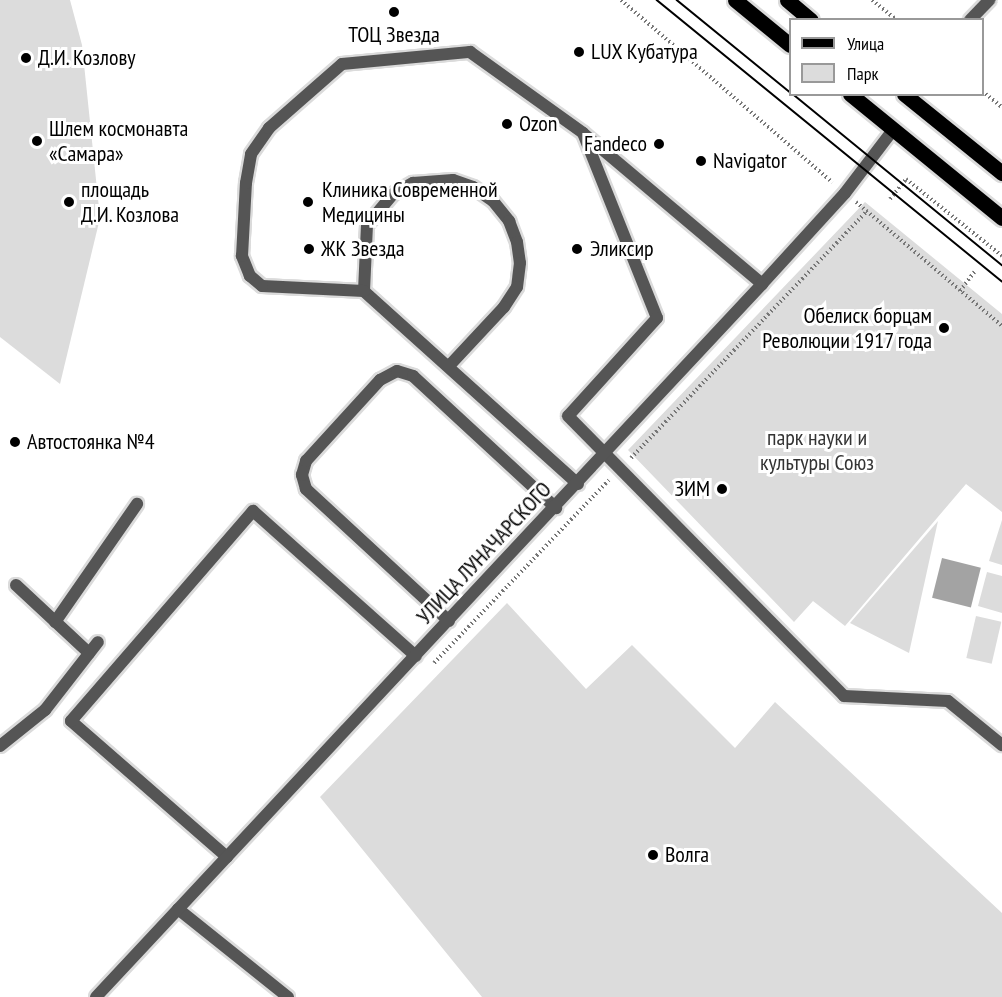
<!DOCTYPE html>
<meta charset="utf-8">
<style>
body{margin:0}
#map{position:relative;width:1002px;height:997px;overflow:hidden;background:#fff;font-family:"PT Sans Narrow",sans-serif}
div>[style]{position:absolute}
.green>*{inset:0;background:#dcdcdc;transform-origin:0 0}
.water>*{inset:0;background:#a3a3a3;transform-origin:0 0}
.path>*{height:4px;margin-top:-2px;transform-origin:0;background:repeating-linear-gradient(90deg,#777 0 1.5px,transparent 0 4.5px)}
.roads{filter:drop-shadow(2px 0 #dbdbdb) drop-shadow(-2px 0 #dbdbdb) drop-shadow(0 2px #dbdbdb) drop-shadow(0 -2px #dbdbdb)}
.service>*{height:12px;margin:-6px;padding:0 6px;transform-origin:6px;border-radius:6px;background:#555}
.minor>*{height:12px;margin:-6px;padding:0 6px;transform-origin:6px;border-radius:6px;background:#555}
.primary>*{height:15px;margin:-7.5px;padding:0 7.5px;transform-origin:7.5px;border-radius:7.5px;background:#000}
.tram>*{height:1.5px;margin:-0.75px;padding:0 0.75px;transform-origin:0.75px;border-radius:0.75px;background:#000}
.dots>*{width:16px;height:16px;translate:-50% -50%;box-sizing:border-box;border:3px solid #fff;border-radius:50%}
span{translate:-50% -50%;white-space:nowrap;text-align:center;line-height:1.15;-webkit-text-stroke:6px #fff;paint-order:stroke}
.poi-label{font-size:22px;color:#000}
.left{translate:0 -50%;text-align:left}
.right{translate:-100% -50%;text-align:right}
.park-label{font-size:22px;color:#333}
.street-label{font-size:22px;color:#000}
.legend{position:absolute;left:789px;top:18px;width:195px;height:78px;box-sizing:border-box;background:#fff;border:2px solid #999;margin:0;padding:8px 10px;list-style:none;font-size:18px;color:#000}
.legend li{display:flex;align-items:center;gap:12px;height:30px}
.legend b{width:30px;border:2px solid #999}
</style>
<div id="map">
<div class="green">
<div style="clip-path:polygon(0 0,70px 0,82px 45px,100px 218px,60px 384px,0 337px)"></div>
<div style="clip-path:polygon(865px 202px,1002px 314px,1002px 512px,966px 484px,845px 626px,813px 601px,794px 622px,628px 450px)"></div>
<div style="clip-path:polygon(1002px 520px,1002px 565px,989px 561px)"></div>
<div style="clip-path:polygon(938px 521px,909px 653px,850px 623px)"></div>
<div style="clip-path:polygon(987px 572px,1002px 576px,1002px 613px,978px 606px)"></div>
<div style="clip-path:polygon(507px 603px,586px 689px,632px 645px,735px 748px,775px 702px,1002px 913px,1002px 997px,482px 997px,320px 797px)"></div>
<div style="left:976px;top:616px;width:26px;height:43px;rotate:13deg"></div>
</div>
<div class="water">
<div style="left:942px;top:558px;width:40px;height:41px;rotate:14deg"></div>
</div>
<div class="path">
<div style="left:621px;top:0;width:279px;rotate:40.8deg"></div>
<div style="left:872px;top:0;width:32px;rotate:39deg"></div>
<div style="left:982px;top:91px;width:26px;rotate:39deg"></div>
<div style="left:890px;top:199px;width:26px;rotate:-51deg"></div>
<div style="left:906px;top:179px;width:123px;rotate:38.7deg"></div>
<div style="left:856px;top:202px;width:192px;rotate:40.3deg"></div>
<div style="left:960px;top:291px;width:26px;rotate:-53deg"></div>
<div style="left:631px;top:458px;width:342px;rotate:-46.3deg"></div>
<div style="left:434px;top:663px;width:253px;rotate:-46.3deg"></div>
</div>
<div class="roads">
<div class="service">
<div style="left:970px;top:20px;width:28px;rotate:-46deg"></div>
<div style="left:584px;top:134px;width:233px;rotate:40.1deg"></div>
<div style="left:364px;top:291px;width:66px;rotate:-87.4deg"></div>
<div style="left:367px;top:225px;width:40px;rotate:-50deg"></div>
<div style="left:393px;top:194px;width:23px;rotate:-29deg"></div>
<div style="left:413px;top:183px;width:40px;rotate:-4.3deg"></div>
<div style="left:453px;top:180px;width:21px;rotate:19deg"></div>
<div style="left:473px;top:187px;width:24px;rotate:35deg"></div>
<div style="left:493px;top:201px;width:26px;rotate:51deg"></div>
<div style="left:509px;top:221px;width:22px;rotate:69deg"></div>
<div style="left:517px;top:242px;width:21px;rotate:82deg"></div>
<div style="left:520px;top:263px;width:24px;rotate:97deg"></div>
<div style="left:517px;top:287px;width:24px;rotate:123deg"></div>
<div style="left:504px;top:307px;width:81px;rotate:133deg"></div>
<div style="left:578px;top:484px;width:288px;rotate:-138deg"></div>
<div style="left:364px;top:291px;width:102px;rotate:-177.2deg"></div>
<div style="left:262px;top:286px;width:16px;rotate:-140deg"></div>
<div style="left:250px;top:276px;width:22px;rotate:-112deg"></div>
<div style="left:242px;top:256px;width:73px;rotate:-86.9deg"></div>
<div style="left:246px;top:183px;width:29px;rotate:-80deg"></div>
<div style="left:251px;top:154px;width:32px;rotate:-55deg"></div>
<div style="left:269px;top:128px;width:97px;rotate:-41.2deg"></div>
<div style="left:342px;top:64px;width:129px;rotate:-5.4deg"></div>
<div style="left:470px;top:52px;width:139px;rotate:35.6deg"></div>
<div style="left:583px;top:133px;width:199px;rotate:68.2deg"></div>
<div style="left:657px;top:318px;width:132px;rotate:132.2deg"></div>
<div style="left:568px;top:416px;width:393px;rotate:45.4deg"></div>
<div style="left:844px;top:696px;width:104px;rotate:2.8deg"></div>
<div style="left:948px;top:701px;width:70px;rotate:39.2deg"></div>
<div style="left:16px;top:585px;width:100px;rotate:43deg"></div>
<div style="left:449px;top:621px;width:195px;rotate:-137.3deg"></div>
<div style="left:306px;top:489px;width:15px;rotate:-106deg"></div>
<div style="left:302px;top:475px;width:15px;rotate:-74deg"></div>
<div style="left:306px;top:461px;width:110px;rotate:-47.6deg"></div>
<div style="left:380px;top:380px;width:19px;rotate:-28deg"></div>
<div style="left:397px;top:371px;width:17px;rotate:17deg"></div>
<div style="left:413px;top:376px;width:195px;rotate:42.7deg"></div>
<div style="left:55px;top:622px;width:144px;rotate:-55.2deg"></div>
<div style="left:0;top:746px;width:58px;rotate:-38.7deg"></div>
<div style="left:45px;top:710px;width:86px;rotate:-52.1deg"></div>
<div style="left:227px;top:857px;width:207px;rotate:-138.9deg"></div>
<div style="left:71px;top:721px;width:278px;rotate:-49.1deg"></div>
<div style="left:253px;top:511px;width:218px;rotate:41.7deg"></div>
<div style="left:178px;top:909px;width:141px;rotate:38.7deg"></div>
</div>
<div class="minor">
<div style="left:96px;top:997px;width:976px;rotate:-46.95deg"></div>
<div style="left:762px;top:284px;width:123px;rotate:-47.6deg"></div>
<div style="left:845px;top:193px;width:79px;rotate:-52.7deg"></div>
</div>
<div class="primary">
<div style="left:735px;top:0;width:71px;rotate:39.3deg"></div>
<div style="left:787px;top:0;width:31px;rotate:40deg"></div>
<div style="left:850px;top:94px;width:196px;rotate:39.2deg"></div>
<div style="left:904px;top:94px;width:126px;rotate:38.9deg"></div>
</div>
</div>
<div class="tram">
<div style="left:657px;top:0;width:445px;rotate:39.2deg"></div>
<div style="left:677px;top:0;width:146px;rotate:39.2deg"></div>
<div style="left:793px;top:94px;width:270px;rotate:39.3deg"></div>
</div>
<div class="dots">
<div style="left:394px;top:12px;background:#000"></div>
<div style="left:579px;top:52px;background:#000"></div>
<div style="left:26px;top:58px;background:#000"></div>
<div style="left:507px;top:124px;background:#000"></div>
<div style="left:37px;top:141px;background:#000"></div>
<div style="left:659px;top:144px;background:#000"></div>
<div style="left:701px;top:161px;background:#000"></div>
<div style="left:69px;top:202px;background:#000"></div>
<div style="left:308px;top:202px;background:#000"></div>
<div style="left:309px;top:249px;background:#000"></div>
<div style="left:577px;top:249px;background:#000"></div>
<div style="left:944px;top:328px;background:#000"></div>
<div style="left:15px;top:442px;background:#000"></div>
<div style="left:722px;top:489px;background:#000"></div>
<div style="left:653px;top:855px;background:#000"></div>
</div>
<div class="poi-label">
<span style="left:394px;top:35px">ТОЦ Звезда</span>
<span class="left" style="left:591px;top:52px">LUX Кубатура</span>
<span class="left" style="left:38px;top:58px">Д.И. Козлову</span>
<span class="left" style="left:519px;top:124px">Ozon</span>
<span class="left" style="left:49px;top:141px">Шлем космонавта<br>«Самара»</span>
<span class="right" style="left:647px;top:144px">Fandeco</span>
<span class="left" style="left:713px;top:161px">Navigator</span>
<span class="left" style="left:81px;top:202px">площадь<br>Д.И. Козлова</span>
<span class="left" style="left:322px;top:202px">Клиника Современной<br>Медицины</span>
<span class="left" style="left:321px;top:249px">ЖК Звезда</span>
<span class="left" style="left:590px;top:249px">Эликсир</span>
<span class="right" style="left:932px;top:328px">Обелиск борцам<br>Революции 1917 года</span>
<span class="left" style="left:27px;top:442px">Автостоянка №4</span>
<span class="right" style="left:710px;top:489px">ЗИМ</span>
<span class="left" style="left:665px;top:855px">Волга</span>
</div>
<div class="park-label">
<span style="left:817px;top:450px">парк науки и<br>культуры Союз</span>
</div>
<div class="street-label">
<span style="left:484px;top:553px;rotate:-47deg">УЛИЦА ЛУНАЧАРСКОГО</span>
</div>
<ul class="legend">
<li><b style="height:8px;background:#000"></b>Улица</li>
<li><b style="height:16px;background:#dcdcdc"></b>Парк</li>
</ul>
</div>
